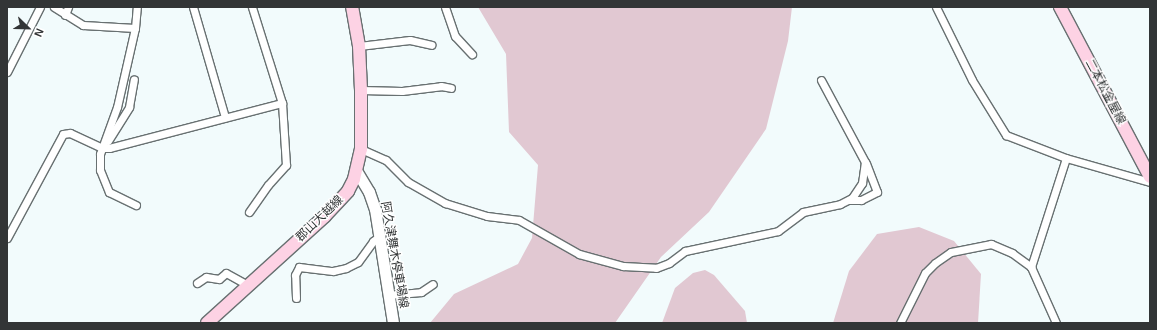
<!DOCTYPE html>
<meta charset="utf-8">
<style>
body{margin:0}
#map{position:relative;width:1157px;height:330px;overflow:hidden;background:#f2fbfc;font-family:Helvetica,"Noto Sans JP",sans-serif}
div>[style]{position:absolute}
.green>*{inset:0;background:#e1c8d2}
.roads{filter:drop-shadow(1px 0 #687071) drop-shadow(-1px 0 #687071) drop-shadow(0 1px #687071) drop-shadow(0 -1px #687071)}
.street>*{height:7px;margin:-3.5px;padding:0 3.5px;transform-origin:3.5px;border-radius:3.5px;background:#fff}
.secondary>*{height:11px;margin:-5.5px;padding:0 5.5px;transform-origin:5.5px;border-radius:5.5px;background:#fff}
.primary>*{height:12px;margin:-6px;padding:0 6px;transform-origin:6px;border-radius:6px;background:#fdd2e4}
span{translate:-50% -50%;white-space:nowrap;text-align:center;line-height:1.15;-webkit-text-stroke:3px #fff;paint-order:stroke}
.street-label{font-size:12px;color:#323536}
.frame{position:absolute;inset:0;border:8px solid #323536;pointer-events:none}
.north{position:absolute;left:8px;top:8px;width:40px;height:40px;-webkit-text-stroke:3px #fff;paint-order:stroke;rotate:113deg;font-size:11px;font-weight:700;line-height:16px;text-align:center;color:#323536}
.north::after{content:'';display:block;margin:auto;width:14px;height:18px;background:#323536;clip-path:polygon(50% 0,100% 100%,50% 72%,0 100%)}
</style>
<div id="map">
<div class="green">
<div style="clip-path:polygon(478px 7px,792px 7px,788px 41px,766px 129px,709px 212px,661px 257px,615px 323px,430px 323px,454px 294px,518px 264px,532px 238px,538px 165px,509px 132px,506px 54px)"></div>
<div style="clip-path:polygon(919px 227px,954px 241px,981px 274px,978px 323px,833px 323px,849px 271px,877px 234px)"></div>
<div style="clip-path:polygon(705px 270px,714px 275px,745px 311px,747px 323px,662px 323px,675px 288px,693px 273px)"></div>
</div>
<div class="roads">
<div class="street">
<div style="left:54px;top:7px;width:34px;rotate:32deg"></div>
<div style="left:83px;top:25px;width:52px;rotate:3.3deg"></div>
<div style="left:135px;top:28px;width:81px;rotate:102.8deg"></div>
<div style="left:117px;top:107px;width:50px;rotate:109.9deg"></div>
<div style="left:100px;top:154px;width:16px;rotate:90deg"></div>
<div style="left:100px;top:170px;width:24px;rotate:68deg"></div>
<div style="left:109px;top:192px;width:30px;rotate:26deg"></div>
<div style="left:193px;top:7px;width:115px;rotate:73.8deg"></div>
<div style="left:445px;top:7px;width:31px;rotate:71deg"></div>
<div style="left:455px;top:36px;width:25px;rotate:47deg"></div>
<div style="left:936px;top:7px;width:81px;rotate:63.7deg"></div>
<div style="left:972px;top:80px;width:65px;rotate:58.3deg"></div>
<div style="left:1006px;top:135px;width:64px;rotate:21deg"></div>
<div style="left:1066px;top:158px;width:87px;rotate:15.9deg"></div>
<div style="left:65px;top:15px;width:9px;rotate:-69deg"></div>
<div style="left:135px;top:28px;width:21px;rotate:-85deg"></div>
<div style="left:359px;top:46px;width:51px;rotate:-6.7deg"></div>
<div style="left:410px;top:40px;width:22px;rotate:13deg"></div>
<div style="left:7px;top:72px;width:73px;rotate:-63.1deg"></div>
<div style="left:361px;top:90px;width:41px;rotate:1.4deg"></div>
<div style="left:402px;top:91px;width:39px;rotate:-7deg"></div>
<div style="left:441px;top:86px;width:10px;rotate:11deg"></div>
<div style="left:108px;top:141px;width:40px;rotate:-58deg"></div>
<div style="left:129px;top:107px;width:28px;rotate:-80deg"></div>
<div style="left:361px;top:149px;width:27px;rotate:24deg"></div>
<div style="left:386px;top:160px;width:31px;rotate:45deg"></div>
<div style="left:408px;top:182px;width:43px;rotate:29.6deg"></div>
<div style="left:445px;top:203px;width:44px;rotate:17.2deg"></div>
<div style="left:487px;top:216px;width:32px;rotate:7deg"></div>
<div style="left:519px;top:220px;width:69px;rotate:29.5deg"></div>
<div style="left:579px;top:254px;width:46px;rotate:15.3deg"></div>
<div style="left:623px;top:266px;width:33px;rotate:3deg"></div>
<div style="left:656px;top:268px;width:14px;rotate:-21deg"></div>
<div style="left:669px;top:263px;width:20px;rotate:-37deg"></div>
<div style="left:685px;top:251px;width:95px;rotate:-12.1deg"></div>
<div style="left:778px;top:231px;width:31px;rotate:-37deg"></div>
<div style="left:803px;top:212px;width:38px;rotate:-12deg"></div>
<div style="left:840px;top:204px;width:13px;rotate:-27deg"></div>
<div style="left:852px;top:198px;width:18px;rotate:-56deg"></div>
<div style="left:862px;top:183px;width:21px;rotate:-82deg"></div>
<div style="left:865px;top:162px;width:93px;rotate:-118.2deg"></div>
<div style="left:849px;top:200px;width:12px"></div>
<div style="left:861px;top:200px;width:18px;rotate:-27deg"></div>
<div style="left:877px;top:192px;width:31px;rotate:-111deg"></div>
<div style="left:249px;top:212px;width:33px;rotate:-55deg"></div>
<div style="left:268px;top:185px;width:27px;rotate:-48deg"></div>
<div style="left:286px;top:165px;width:62px;rotate:-93.7deg"></div>
<div style="left:7px;top:238px;width:118px;rotate:-61.7deg"></div>
<div style="left:63px;top:134px;width:7px;rotate:-8deg"></div>
<div style="left:70px;top:133px;width:35px;rotate:25deg"></div>
<div style="left:102px;top:148px;width:7px"></div>
<div style="left:109px;top:148px;width:179px;rotate:-14.6deg"></div>
<div style="left:282px;top:103px;width:101px;rotate:-107.4deg"></div>
<div style="left:1031px;top:267px;width:114px;rotate:-72.2deg"></div>
<div style="left:197px;top:283px;width:11px;rotate:-34deg"></div>
<div style="left:206px;top:277px;width:13px;rotate:9deg"></div>
<div style="left:219px;top:279px;width:9px;rotate:-41deg"></div>
<div style="left:226px;top:273px;width:25px;rotate:29deg"></div>
<div style="left:388px;top:295px;width:33px;rotate:-5deg"></div>
<div style="left:421px;top:292px;width:14px;rotate:-34deg"></div>
<div style="left:296px;top:298px;width:23px;rotate:-92deg"></div>
<div style="left:295px;top:275px;width:9px;rotate:-63deg"></div>
<div style="left:299px;top:267px;width:34px;rotate:7deg"></div>
<div style="left:333px;top:271px;width:13px;rotate:-13deg"></div>
<div style="left:346px;top:268px;width:13px;rotate:-27deg"></div>
<div style="left:358px;top:262px;width:26px;rotate:-54deg"></div>
<div style="left:373px;top:241px;width:9px;rotate:-36deg"></div>
<div style="left:900px;top:323px;width:56px;rotate:-63.4deg"></div>
<div style="left:925px;top:273px;width:14px;rotate:-45deg"></div>
<div style="left:935px;top:263px;width:19px;rotate:-35deg"></div>
<div style="left:951px;top:252px;width:41px;rotate:-11.3deg"></div>
<div style="left:991px;top:244px;width:23px;rotate:23deg"></div>
<div style="left:1012px;top:253px;width:24px;rotate:36deg"></div>
<div style="left:1031px;top:267px;width:61px;rotate:65.9deg"></div>
</div>
<div class="secondary">
<div style="left:357px;top:172px;width:23px;rotate:59deg"></div>
<div style="left:369px;top:192px;width:18px;rotate:71deg"></div>
<div style="left:375px;top:209px;width:115px;rotate:81deg"></div>
</div>
<div class="primary">
<div style="left:1060px;top:7px;width:192px;rotate:62.1deg"></div>
<div style="left:207px;top:323px;width:159px;rotate:-42.2deg"></div>
<div style="left:325px;top:216px;width:34px;rotate:-47deg"></div>
<div style="left:348px;top:191px;width:13px;rotate:-63deg"></div>
<div style="left:354px;top:179px;width:31px;rotate:-77deg"></div>
<div style="left:361px;top:149px;width:59px;rotate:-90deg"></div>
<div style="left:361px;top:90px;width:44px;rotate:-92.6deg"></div>
<div style="left:359px;top:46px;width:40px;rotate:-100deg"></div>
</div>
</div>
<div class="street-label">
<span style="left:1105px;top:92px;rotate:62deg">二本松金屋線</span>
<span style="left:320px;top:219px;rotate:-44deg">郡山大越線</span>
<span style="left:394px;top:255px;rotate:80deg">阿久津舞木停車場線</span>
</div>
<div class="frame"></div>
<div class="north">N</div>
</div>
